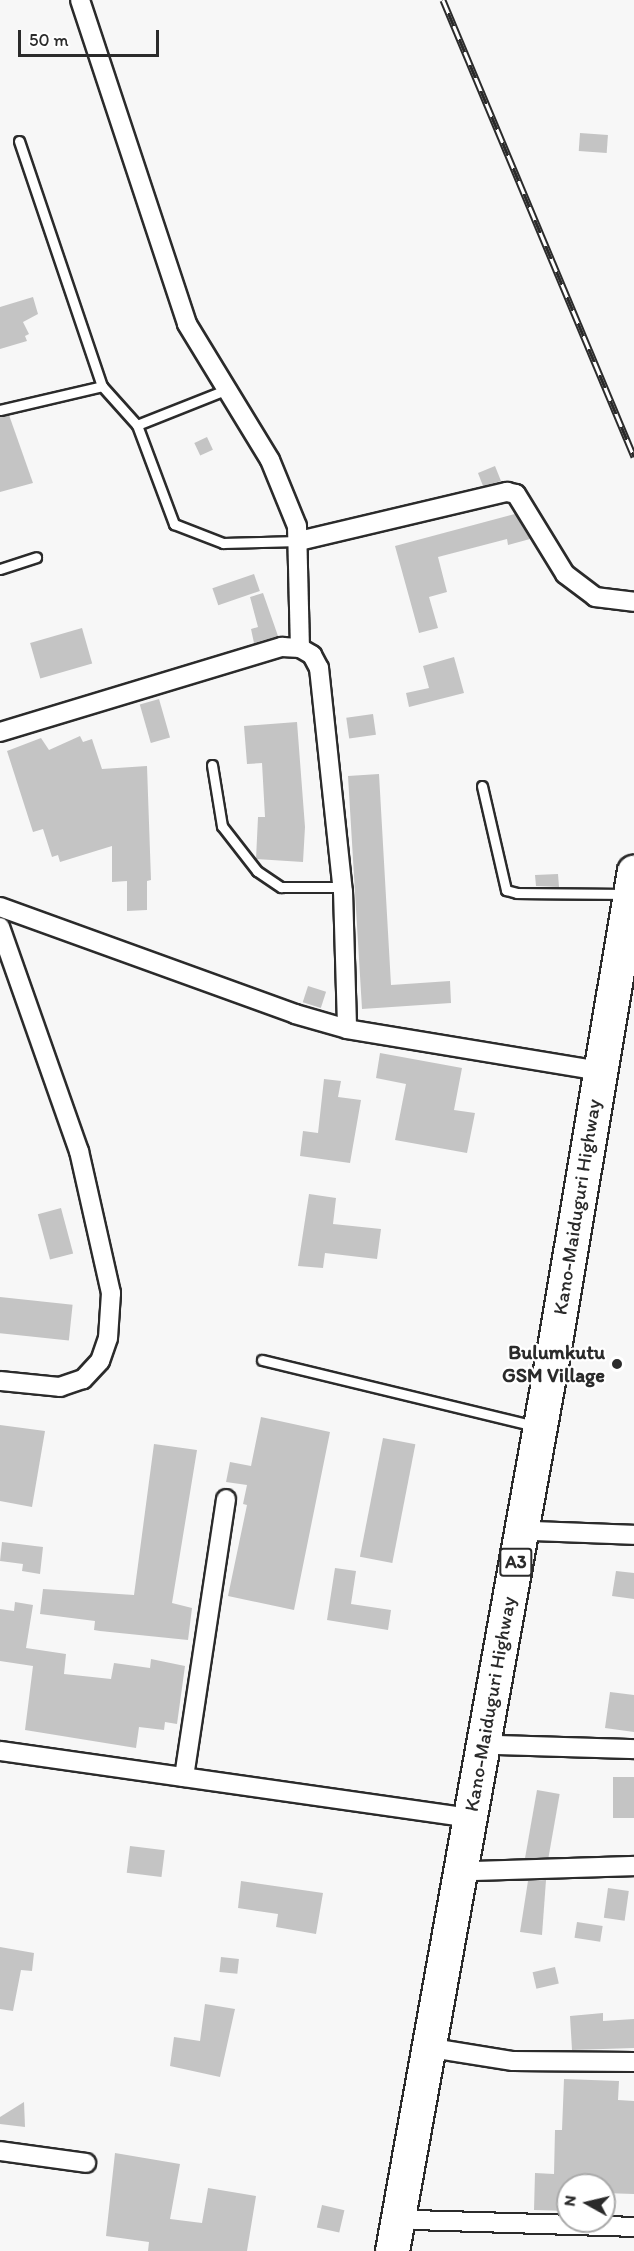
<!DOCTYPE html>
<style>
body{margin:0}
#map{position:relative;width:634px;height:2251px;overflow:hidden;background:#f7f7f7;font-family:Itim,sans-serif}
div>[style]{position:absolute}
.building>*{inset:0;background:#c4c4c4;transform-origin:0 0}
.roads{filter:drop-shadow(2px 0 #2b2b2b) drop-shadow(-2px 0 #2b2b2b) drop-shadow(0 2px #2b2b2b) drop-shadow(0 -2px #2b2b2b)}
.lane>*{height:9px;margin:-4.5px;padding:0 4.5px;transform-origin:4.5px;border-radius:4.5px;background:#fff}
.street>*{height:18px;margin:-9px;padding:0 9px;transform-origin:9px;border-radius:9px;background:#fff}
.highway>*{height:33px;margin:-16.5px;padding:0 16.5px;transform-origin:16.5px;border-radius:16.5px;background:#fff}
.rail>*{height:7px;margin-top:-3.5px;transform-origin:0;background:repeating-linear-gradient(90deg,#fff 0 14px,#2b2b2b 0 28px);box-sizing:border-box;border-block:2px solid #2b2b2b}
.dots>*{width:16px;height:16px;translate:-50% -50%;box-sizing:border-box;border:3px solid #fff;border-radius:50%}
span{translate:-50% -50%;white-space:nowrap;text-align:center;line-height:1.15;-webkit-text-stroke:4.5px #fff;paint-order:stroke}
.shield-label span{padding:2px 4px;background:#fff;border:2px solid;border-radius:4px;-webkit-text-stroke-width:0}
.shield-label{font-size:18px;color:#2b2b2b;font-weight:700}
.street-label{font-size:20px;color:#2b2b2b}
.poi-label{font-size:20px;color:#2b2b2b;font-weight:700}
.right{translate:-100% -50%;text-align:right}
.north{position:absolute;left:556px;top:2173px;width:60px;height:60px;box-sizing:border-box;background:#fff;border:2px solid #aaa;border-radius:50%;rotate:278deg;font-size:16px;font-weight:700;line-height:24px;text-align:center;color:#2b2b2b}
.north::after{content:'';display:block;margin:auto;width:21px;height:27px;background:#2b2b2b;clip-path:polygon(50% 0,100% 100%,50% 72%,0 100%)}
.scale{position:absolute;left:18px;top:30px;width:141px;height:27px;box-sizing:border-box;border:3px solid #2b2b2b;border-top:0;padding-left:8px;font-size:18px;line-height:21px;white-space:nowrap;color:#2b2b2b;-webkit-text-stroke:4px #fff;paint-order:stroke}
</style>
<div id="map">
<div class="building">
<div style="left:580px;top:133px;width:28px;height:18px;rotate:4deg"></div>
<div style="clip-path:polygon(33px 297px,38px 314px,23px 322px,29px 334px,25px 336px,27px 341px,0 349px,0 307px)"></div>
<div style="clip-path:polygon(9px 415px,33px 483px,0 492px,0 417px)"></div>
<div style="left:207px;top:437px;width:14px;height:14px;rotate:65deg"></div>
<div style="clip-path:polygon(495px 466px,501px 481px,483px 486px,478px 473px)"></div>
<div style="clip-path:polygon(515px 514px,530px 539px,508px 545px,507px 539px,438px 557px,447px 592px,429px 597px,438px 628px,419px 633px,395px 546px)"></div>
<div style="left:254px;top:574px;width:18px;height:44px;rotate:71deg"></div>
<div style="clip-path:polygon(263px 593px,278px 636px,254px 643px,251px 629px,258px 627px,250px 597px)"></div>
<div style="left:82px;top:628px;width:37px;height:54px;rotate:74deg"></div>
<div style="clip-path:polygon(454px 657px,464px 693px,409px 707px,406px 693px,429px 688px,423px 666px)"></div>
<div style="left:159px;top:699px;width:40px;height:20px;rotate:74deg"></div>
<div style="left:373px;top:714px;width:21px;height:27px;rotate:82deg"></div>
<div style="clip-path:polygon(297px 722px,305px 827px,303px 862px,256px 859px,258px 817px,265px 817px,262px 763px,247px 764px,244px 726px)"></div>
<div style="clip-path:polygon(80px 736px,83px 742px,92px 739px,102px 769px,147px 766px,151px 880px,147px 881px,147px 910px,127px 911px,127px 881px,112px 882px,112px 846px,60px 862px,58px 855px,52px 857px,43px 829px,33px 832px,7px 751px,41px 738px,49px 750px)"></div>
<div style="clip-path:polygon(379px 774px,391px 985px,450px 981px,451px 1003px,362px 1009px,348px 776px)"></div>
<div style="clip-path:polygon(558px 874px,559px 887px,536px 886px,535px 875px)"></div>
<div style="left:308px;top:986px;width:19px;height:17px;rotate:18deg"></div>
<div style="clip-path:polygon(380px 1053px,462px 1068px,454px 1110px,475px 1113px,467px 1153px,395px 1140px,406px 1084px,376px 1078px)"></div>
<div style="clip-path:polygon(324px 1079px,341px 1081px,338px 1097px,361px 1100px,350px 1163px,300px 1156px,303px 1131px,318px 1133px)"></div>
<div style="clip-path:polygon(309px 1194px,336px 1198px,333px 1224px,381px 1229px,377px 1259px,325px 1253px,323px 1268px,298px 1266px)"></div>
<div style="left:61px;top:1208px;width:47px;height:24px;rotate:75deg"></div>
<div style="left:0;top:1297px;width:73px;height:36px;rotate:6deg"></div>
<div style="clip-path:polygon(261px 1417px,330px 1432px,294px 1610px,228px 1596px,247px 1505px,243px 1504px,247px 1485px,226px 1482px,230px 1462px,251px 1466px)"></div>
<div style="clip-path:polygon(0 1425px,45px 1431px,32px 1507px,0 1501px)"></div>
<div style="left:383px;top:1438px;width:33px;height:121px;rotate:11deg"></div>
<div style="clip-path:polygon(154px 1444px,197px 1450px,172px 1603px,192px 1608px,188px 1640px,100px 1631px,94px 1630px,95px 1621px,40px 1614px,43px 1589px,134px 1595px)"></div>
<div style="clip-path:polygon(2px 1542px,43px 1547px,40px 1574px,22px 1571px,23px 1564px,0 1561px)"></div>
<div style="clip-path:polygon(335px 1568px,356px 1571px,351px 1604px,391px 1610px,388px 1630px,327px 1620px)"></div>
<div style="clip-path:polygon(616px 1571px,634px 1573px,634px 1599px,612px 1596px)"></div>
<div style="clip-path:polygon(15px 1602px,33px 1605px,26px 1648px,66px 1654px,64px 1674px,111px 1679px,114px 1663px,150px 1668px,151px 1659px,185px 1666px,177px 1724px,165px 1722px,164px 1730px,139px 1727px,136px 1748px,25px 1730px,33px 1666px,0 1661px,0 1609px,14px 1611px)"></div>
<div style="clip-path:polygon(610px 1692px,634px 1695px,634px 1732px,605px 1728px)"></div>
<div style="left:634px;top:1777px;width:41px;height:21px;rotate:90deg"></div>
<div style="left:537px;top:1790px;width:23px;height:69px;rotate:10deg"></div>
<div style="left:130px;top:1846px;width:35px;height:27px;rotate:7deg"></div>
<div style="clip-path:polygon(546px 1880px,542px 1935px,520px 1932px,528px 1881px)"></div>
<div style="clip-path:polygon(241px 1881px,323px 1893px,316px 1934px,276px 1927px,278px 1914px,238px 1908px)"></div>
<div style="left:608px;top:1888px;width:21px;height:30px;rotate:8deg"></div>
<div style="left:577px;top:1922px;width:26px;height:16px;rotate:9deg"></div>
<div style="clip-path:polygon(0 1947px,34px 1953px,32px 1971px,21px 1970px,13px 2011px,0 2009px)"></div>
<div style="left:221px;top:1957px;width:18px;height:15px;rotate:6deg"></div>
<div style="left:555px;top:1967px;width:17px;height:23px;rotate:77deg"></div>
<div style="clip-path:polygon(205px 2004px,235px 2009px,220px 2077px,170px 2066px,174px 2037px,200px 2041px)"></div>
<div style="clip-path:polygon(603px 2013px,603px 2021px,634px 2019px,634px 2048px,572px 2050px,570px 2016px)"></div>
<div style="clip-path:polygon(564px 2079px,619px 2081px,618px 2100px,634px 2101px,634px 2194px,604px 2193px,604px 2185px,568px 2185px,568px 2211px,534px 2210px,535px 2173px,554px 2174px,555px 2130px,562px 2130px)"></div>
<div style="clip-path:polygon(24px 2102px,25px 2127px,0 2124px,0 2117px)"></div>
<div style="clip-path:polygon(115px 2153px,180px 2164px,170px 2219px,202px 2223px,208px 2188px,256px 2196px,247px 2251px,148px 2251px,149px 2242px,106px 2236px)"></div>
<div style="left:322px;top:2205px;width:23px;height:23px;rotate:13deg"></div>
</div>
<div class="roads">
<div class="lane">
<div style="left:19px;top:141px;width:259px;rotate:71.3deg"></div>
<div style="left:102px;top:386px;width:52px;rotate:48.1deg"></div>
<div style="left:137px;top:425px;width:106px;rotate:69.5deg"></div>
<div style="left:174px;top:524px;width:53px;rotate:21.2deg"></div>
<div style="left:223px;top:543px;width:76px;rotate:-1.5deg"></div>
<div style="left:0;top:410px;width:105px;rotate:-13.2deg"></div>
<div style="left:137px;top:425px;width:98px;rotate:-21.6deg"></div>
<div style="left:0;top:569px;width:38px;rotate:-18deg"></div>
<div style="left:212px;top:765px;width:62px;rotate:80.7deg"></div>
<div style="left:222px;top:826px;width:57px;rotate:52.1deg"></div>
<div style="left:257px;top:871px;width:29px;rotate:34deg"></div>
<div style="left:281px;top:887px;width:53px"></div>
<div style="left:334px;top:887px;width:10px;rotate:24deg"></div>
<div style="left:482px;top:786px;width:107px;rotate:77deg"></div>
<div style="left:506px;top:890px;width:11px;rotate:15deg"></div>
<div style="left:517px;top:893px;width:108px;rotate:0.5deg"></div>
<div style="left:262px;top:1360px;width:281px;rotate:13.6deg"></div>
</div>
<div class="street">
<div style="left:80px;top:0;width:341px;rotate:71.7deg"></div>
<div style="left:187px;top:324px;width:159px;rotate:58.6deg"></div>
<div style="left:270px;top:460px;width:71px;rotate:67.8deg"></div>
<div style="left:297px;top:526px;width:122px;rotate:88.6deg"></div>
<div style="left:299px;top:541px;width:214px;rotate:-13.3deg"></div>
<div style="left:507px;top:492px;width:9px;rotate:13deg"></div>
<div style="left:516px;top:494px;width:94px;rotate:58.5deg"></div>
<div style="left:565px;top:574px;width:38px;rotate:37deg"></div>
<div style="left:595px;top:597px;width:39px;rotate:7deg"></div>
<div style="left:0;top:732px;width:295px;rotate:-16.8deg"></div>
<div style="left:282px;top:647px;width:18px;rotate:3deg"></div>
<div style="left:300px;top:648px;width:14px;rotate:30deg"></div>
<div style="left:312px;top:655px;width:15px;rotate:62deg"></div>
<div style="left:319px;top:668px;width:224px;rotate:83.9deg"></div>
<div style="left:343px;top:891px;width:138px;rotate:88.3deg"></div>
<div style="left:0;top:907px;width:314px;rotate:19.9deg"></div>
<div style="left:295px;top:1014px;width:54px;rotate:16.1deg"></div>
<div style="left:347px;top:1029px;width:256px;rotate:9.4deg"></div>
<div style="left:0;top:927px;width:238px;rotate:70.6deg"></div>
<div style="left:79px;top:1151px;width:146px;rotate:77.3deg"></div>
<div style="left:111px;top:1293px;width:45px;rotate:93.8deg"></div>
<div style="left:108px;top:1338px;width:24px;rotate:109deg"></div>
<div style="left:100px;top:1361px;width:25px;rotate:133deg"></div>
<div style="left:83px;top:1379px;width:24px;rotate:161deg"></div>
<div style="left:60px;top:1387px;width:60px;rotate:-174.3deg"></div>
<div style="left:536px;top:1531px;width:98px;rotate:2.3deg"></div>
<div style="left:498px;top:1745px;width:136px;rotate:1.7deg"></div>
<div style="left:0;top:1751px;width:474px;rotate:8.1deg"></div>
<div style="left:184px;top:1777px;width:281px;rotate:-81.4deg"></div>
<div style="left:475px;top:1871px;width:159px;rotate:-1.8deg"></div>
<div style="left:444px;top:2050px;width:70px;rotate:9.1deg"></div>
<div style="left:513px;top:2061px;width:121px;rotate:0.5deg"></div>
<div style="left:0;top:2151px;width:87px;rotate:7.9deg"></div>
<div style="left:414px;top:2220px;width:220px;rotate:1.8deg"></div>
</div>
<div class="highway">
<div style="left:392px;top:2251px;width:917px;rotate:-79.83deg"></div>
<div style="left:554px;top:1348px;width:483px;rotate:-80.5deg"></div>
</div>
</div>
<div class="rail">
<div style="left:443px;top:0;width:495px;rotate:67.3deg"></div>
</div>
<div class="dots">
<div style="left:617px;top:1364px;background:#2b2b2b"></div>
</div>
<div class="shield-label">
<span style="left:516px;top:1562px">A3</span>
</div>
<div class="street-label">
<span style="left:577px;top:1207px;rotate:-81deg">Kano-Maiduguri Highway</span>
<span style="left:490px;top:1704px;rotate:-80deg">Kano-Maiduguri Highway</span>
</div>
<div class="poi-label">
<span class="right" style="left:605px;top:1364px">Bulumkutu<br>GSM Village</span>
</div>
<div class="north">N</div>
<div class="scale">50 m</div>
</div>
